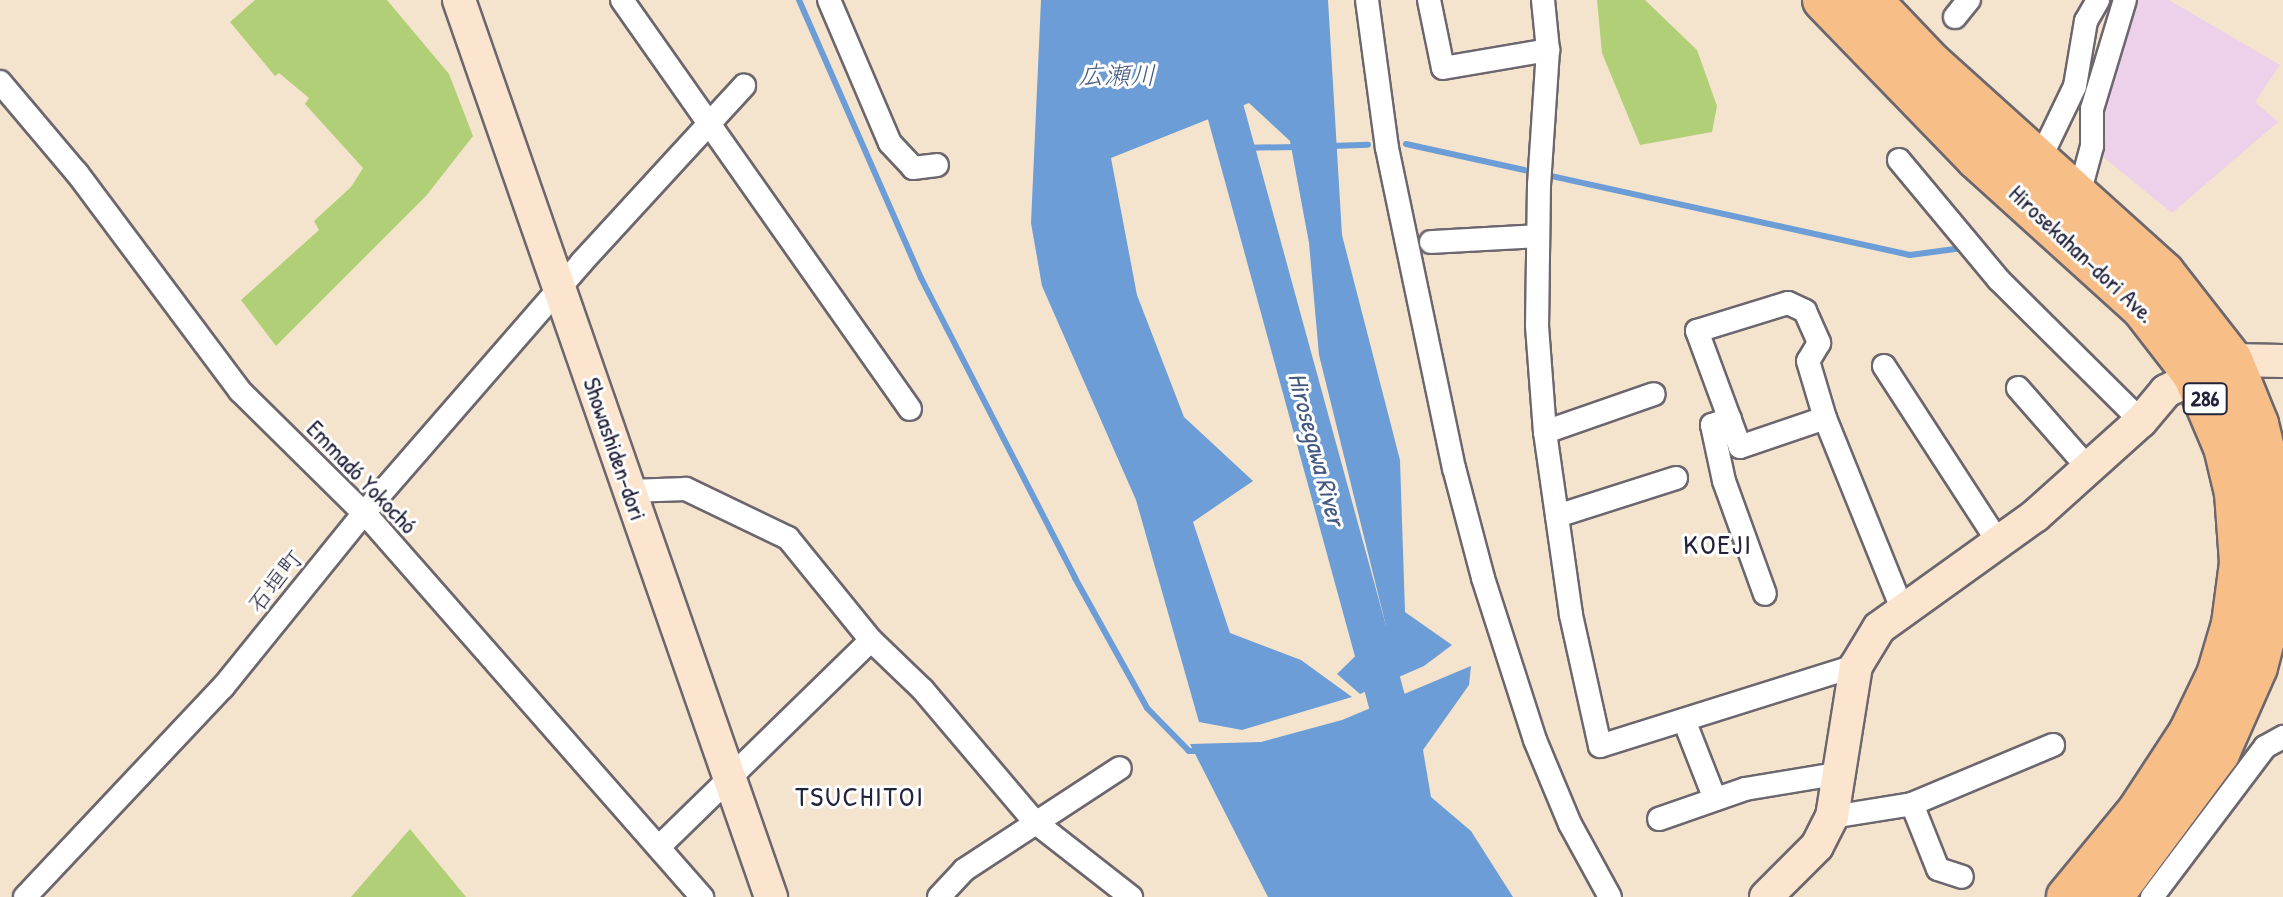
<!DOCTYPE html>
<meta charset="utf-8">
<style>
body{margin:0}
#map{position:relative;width:2283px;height:897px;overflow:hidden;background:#f5e4cd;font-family:"Patrick Hand","Klee One",sans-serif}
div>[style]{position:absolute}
.built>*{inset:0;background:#edd0e9}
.green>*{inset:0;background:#b0cf76}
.water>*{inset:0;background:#6c9dd6}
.stream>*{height:6px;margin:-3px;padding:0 3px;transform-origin:3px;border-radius:3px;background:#6c9dd6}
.river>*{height:38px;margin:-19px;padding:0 19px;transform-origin:19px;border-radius:19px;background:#6c9dd6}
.roads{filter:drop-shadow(2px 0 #6c666e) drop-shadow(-2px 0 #6c666e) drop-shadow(0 2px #6c666e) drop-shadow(0 -2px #6c666e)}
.street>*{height:22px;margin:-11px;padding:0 11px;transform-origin:11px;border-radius:11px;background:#fff}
.secondary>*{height:32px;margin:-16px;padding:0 16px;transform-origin:16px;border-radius:16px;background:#fce5cf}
.highway>*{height:42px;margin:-21px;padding:0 21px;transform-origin:21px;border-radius:21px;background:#f7be87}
span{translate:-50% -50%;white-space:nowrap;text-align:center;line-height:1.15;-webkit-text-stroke:6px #fff;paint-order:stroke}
.shield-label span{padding:2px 6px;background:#fff;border:2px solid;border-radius:6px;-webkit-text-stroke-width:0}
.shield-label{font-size:22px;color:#22223b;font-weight:700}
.street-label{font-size:24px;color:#22223b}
.water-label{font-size:26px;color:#435981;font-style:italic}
.quarter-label{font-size:28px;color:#22223b;letter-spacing:2px}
</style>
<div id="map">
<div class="built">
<div style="clip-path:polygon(2135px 0,2169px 0,2280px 65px,2255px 102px,2278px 122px,2172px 213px,2097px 152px,2099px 114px)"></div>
</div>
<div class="green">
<div style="clip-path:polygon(255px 0,387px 0,449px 74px,473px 136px,426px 196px,276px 346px,241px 300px,319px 230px,314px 221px,351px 187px,363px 168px,305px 104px,309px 98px,279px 73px,275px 76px,230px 22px)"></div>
<div style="clip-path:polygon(1597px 0,1645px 0,1697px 50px,1717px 106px,1712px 132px,1640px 145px,1602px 53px)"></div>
<div style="clip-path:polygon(410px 829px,466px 897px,351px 897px)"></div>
</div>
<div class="water">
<div style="clip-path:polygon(1041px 0,1328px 0,1342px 235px,1400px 460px,1405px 612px,1452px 645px,1424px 666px,1360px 694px,1337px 674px,1386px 626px,1319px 355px,1309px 243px,1290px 141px,1249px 103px,1111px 158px,1137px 295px,1184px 417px,1253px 481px,1193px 522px,1230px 633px,1301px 660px,1352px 697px,1242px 730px,1199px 722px,1136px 500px,1042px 286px,1031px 223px)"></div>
<div style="clip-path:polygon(1471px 666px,1469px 685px,1423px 750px,1431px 797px,1471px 831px,1513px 897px,1268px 897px,1190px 744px,1261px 742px,1342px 720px)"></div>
</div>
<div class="stream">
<div style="left:799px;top:0;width:304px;rotate:66.3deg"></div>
<div style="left:921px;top:278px;width:337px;rotate:62.8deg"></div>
<div style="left:1075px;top:578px;width:149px;rotate:61deg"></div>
<div style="left:1147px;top:708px;width:60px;rotate:45.7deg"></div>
<div style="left:1189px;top:751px;width:10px"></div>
<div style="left:1406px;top:144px;width:516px;rotate:12.42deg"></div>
<div style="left:1910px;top:255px;width:53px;rotate:-7.5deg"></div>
<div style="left:1331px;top:146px;width:37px;rotate:-2deg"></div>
<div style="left:1236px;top:148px;width:60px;rotate:-1deg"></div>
</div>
<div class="river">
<div style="left:1195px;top:0;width:777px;rotate:74.69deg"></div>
</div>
<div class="roads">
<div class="street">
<div style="left:622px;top:0;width:500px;rotate:54.85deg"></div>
<div style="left:829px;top:0;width:155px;rotate:66.9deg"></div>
<div style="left:890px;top:143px;width:34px;rotate:47deg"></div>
<div style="left:913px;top:168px;width:24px;rotate:-7deg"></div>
<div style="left:1367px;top:0;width:149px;rotate:82.3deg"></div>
<div style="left:1387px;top:148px;width:327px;rotate:78.2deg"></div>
<div style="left:1454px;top:468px;width:114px;rotate:75.2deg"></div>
<div style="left:1483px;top:578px;width:170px;rotate:72.2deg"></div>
<div style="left:1535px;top:740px;width:91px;rotate:67.4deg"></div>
<div style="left:1570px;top:824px;width:83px;rotate:61.3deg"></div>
<div style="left:1429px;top:0;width:69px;rotate:78.4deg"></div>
<div style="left:1443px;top:68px;width:107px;rotate:-9.7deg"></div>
<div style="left:1543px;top:0;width:50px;rotate:84.3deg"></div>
<div style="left:1548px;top:50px;width:135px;rotate:93.8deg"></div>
<div style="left:1539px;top:185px;width:141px;rotate:90.8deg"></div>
<div style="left:1537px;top:326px;width:106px;rotate:85.7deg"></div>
<div style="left:1545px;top:432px;width:185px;rotate:81.9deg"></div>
<div style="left:1571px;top:615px;width:134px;rotate:77.5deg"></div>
<div style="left:1600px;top:746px;width:268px;rotate:-17.4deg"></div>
<div style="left:1955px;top:17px;width:22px;rotate:-51deg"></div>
<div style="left:0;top:82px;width:119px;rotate:49.8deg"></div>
<div style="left:77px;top:173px;width:272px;rotate:53.2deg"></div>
<div style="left:240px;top:391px;width:181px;rotate:44.6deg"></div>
<div style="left:369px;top:518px;width:505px;rotate:48.7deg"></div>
<div style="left:1899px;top:160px;width:156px;rotate:50.2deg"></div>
<div style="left:1999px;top:280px;width:200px;rotate:44.8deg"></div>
<div style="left:2038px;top:163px;width:85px;rotate:-64.3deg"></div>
<div style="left:2075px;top:86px;width:66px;rotate:-80.4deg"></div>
<div style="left:2086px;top:21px;width:24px;rotate:-60deg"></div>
<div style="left:2078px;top:198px;width:54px;rotate:-74.9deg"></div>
<div style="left:2092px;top:146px;width:37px;rotate:-90deg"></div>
<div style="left:2092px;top:109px;width:114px;rotate:-73.2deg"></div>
<div style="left:1431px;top:242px;width:107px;rotate:-3.2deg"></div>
<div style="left:1884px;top:366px;width:211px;rotate:57deg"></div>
<div style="left:2018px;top:388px;width:109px;rotate:48.7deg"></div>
<div style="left:1825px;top:418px;width:90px;rotate:161.2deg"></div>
<div style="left:1740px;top:447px;width:124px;rotate:-110.3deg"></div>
<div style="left:1697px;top:331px;width:95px;rotate:-17.1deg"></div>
<div style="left:1788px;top:303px;width:19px;rotate:25deg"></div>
<div style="left:1805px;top:311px;width:35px;rotate:66deg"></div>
<div style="left:1819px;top:343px;width:21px;rotate:121deg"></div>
<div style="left:1808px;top:361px;width:59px;rotate:73.4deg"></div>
<div style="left:1825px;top:418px;width:208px;rotate:68deg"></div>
<div style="left:1730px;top:419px;width:19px;rotate:162deg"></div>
<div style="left:1712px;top:425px;width:57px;rotate:77.9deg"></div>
<div style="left:1724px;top:481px;width:120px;rotate:70.1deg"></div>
<div style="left:1545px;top:432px;width:115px;rotate:-19.2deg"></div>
<div style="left:629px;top:491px;width:57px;rotate:-2deg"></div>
<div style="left:686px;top:489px;width:113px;rotate:25.7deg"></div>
<div style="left:788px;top:538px;width:132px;rotate:50.9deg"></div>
<div style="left:871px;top:640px;width:72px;rotate:43.9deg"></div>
<div style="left:923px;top:690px;width:173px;rotate:49.7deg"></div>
<div style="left:1035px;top:822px;width:122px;rotate:38deg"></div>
<div style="left:1557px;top:516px;width:125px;rotate:-17.7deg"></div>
<div style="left:1684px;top:720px;width:85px;rotate:68.6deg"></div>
<div style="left:1912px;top:804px;width:70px;rotate:68.2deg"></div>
<div style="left:1938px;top:869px;width:25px;rotate:18deg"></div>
<div style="left:1832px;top:817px;width:81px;rotate:-9.2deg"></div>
<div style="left:1912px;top:804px;width:153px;rotate:-22.7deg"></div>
<div style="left:1659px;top:819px;width:91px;rotate:-19.2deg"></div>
<div style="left:1745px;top:789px;width:98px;rotate:-9.4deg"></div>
<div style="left:659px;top:847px;width:296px;rotate:-44.3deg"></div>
<div style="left:25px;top:897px;width:289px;rotate:-46.7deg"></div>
<div style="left:223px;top:687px;width:224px;rotate:-51deg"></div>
<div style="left:364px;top:513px;width:331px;rotate:-49deg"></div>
<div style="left:581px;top:263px;width:241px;rotate:-47.4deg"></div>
<div style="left:939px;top:897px;width:37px;rotate:-47deg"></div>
<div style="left:964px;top:870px;width:186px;rotate:-33.2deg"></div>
<div style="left:2152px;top:897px;width:188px;rotate:-53deg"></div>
<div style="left:2265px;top:747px;width:21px;rotate:-29deg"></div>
</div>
<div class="secondary">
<div style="left:459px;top:0;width:950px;rotate:70.82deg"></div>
<div style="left:1766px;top:897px;width:72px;rotate:-45deg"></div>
<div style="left:1817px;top:846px;width:33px;rotate:-63deg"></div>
<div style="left:1832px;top:817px;width:153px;rotate:-81deg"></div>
<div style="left:1856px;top:666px;width:44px;rotate:-58.8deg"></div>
<div style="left:1879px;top:628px;width:192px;rotate:-35.7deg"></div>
<div style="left:2035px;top:516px;width:142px;rotate:-41.9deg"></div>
<div style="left:2141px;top:421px;width:39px;rotate:-50deg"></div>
<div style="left:2166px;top:391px;width:72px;rotate:-25.5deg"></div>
<div style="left:2231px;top:360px;width:52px;rotate:1.1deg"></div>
</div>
<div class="highway">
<div style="left:1824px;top:0;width:220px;rotate:45.9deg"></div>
<div style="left:1977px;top:158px;width:222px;rotate:42.1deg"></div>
<div style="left:2142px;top:307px;width:85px;rotate:52.2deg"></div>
<div style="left:2194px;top:374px;width:79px;rotate:67deg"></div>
<div style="left:2225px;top:447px;width:47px;rotate:76.6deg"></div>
<div style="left:2236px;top:493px;width:70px;rotate:85.9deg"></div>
<div style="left:2241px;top:563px;width:62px;rotate:97.5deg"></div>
<div style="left:2233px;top:624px;width:53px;rotate:106.4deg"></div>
<div style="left:2218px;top:675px;width:64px;rotate:115.8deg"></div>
<div style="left:2190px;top:733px;width:93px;rotate:123.2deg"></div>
<div style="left:2139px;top:811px;width:112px;rotate:129.5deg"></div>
<div style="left:1870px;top:0;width:88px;rotate:46.4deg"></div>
<div style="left:1931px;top:64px;width:312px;rotate:42deg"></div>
<div style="left:2163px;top:273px;width:110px;rotate:52deg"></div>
<div style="left:2231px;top:360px;width:69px;rotate:67.9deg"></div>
<div style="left:2257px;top:424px;width:68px;rotate:76.4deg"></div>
<div style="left:2273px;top:490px;width:51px;rotate:85.5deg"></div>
<div style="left:2277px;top:541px;width:65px;rotate:94.4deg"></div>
<div style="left:2272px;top:606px;width:63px;rotate:104.7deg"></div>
<div style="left:2256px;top:667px;width:94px;rotate:113.8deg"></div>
<div style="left:2218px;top:753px;width:179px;rotate:126.6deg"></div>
</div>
</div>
<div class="shield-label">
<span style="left:2205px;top:399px">286</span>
</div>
<div class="street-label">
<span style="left:2082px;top:254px;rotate:43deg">Hirosekahan-dori Ave.</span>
<span style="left:615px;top:449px;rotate:71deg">Showashiden-dori</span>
<span style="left:362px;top:477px;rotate:46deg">Emmadó Yokochó</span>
<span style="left:275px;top:581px;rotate:-51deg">石垣町</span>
</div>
<div class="water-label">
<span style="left:1117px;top:75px">広瀬川</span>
<span style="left:1317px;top:449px;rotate:75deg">Hirosegawa River</span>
</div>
<div class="quarter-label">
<span style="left:1718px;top:544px">KOEJI</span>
<span style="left:860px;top:796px">TSUCHITOI</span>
</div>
</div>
